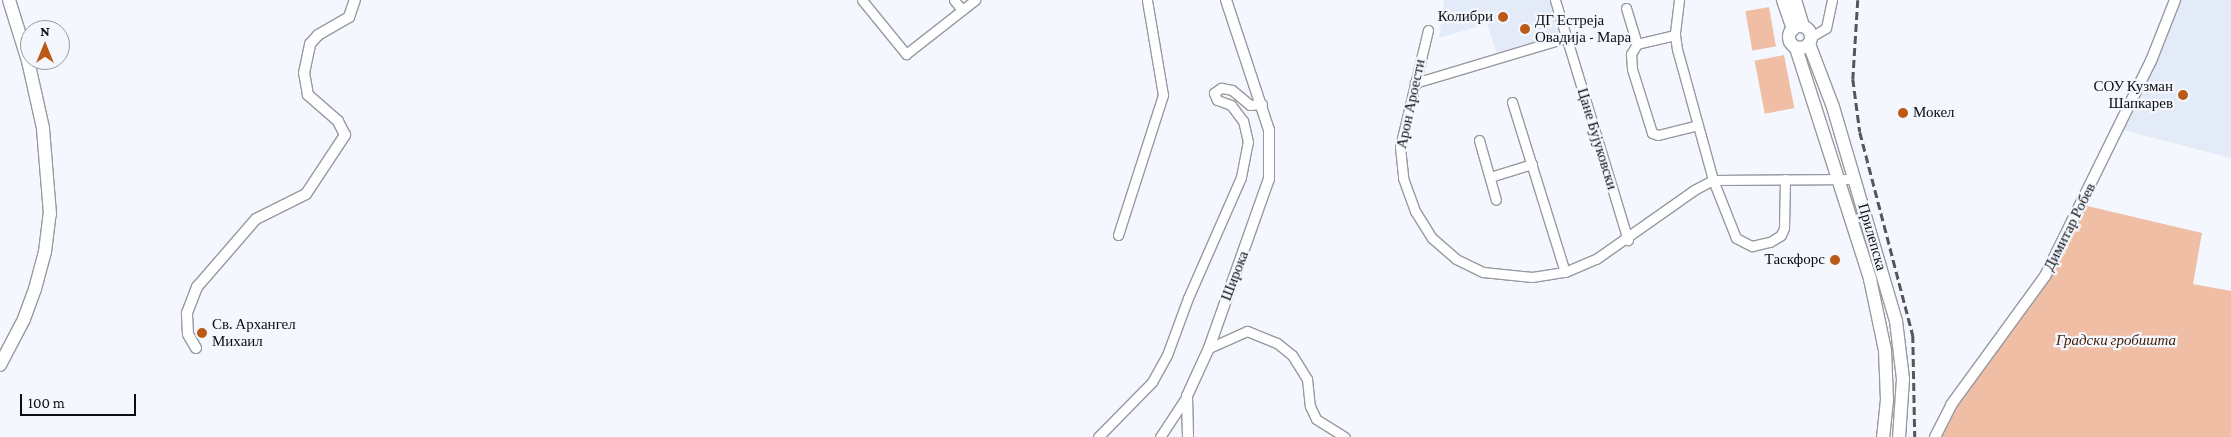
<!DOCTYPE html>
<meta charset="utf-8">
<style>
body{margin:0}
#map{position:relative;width:2231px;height:437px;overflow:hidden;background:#f4f8fe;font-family:"Crimson Pro",serif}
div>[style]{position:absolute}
.built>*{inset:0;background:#e4ebf8}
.green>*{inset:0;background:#efbea4;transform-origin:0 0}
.roads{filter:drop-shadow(1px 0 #969aa0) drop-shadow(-1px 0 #969aa0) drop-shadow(0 1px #969aa0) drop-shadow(0 -1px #969aa0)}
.minor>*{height:9px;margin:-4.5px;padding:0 4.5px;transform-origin:4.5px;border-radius:4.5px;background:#fff}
.tertiary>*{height:10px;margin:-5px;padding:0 5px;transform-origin:5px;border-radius:5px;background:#fff}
.primary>*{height:12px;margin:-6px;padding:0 6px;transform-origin:6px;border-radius:6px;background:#fff}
.primary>.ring{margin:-6px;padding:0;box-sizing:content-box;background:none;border:12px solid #fff;border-radius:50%}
.rail>*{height:2.5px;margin-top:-1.25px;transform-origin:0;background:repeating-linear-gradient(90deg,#545659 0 8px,transparent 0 12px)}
.dots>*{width:14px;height:14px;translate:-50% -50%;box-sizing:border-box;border:2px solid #f4f8fe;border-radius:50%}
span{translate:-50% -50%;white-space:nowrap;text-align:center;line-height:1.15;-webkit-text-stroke:4.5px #f4f8fe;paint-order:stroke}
.poi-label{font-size:15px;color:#0c0d0f}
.right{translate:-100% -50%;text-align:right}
.left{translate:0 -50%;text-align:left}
.street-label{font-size:15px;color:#0c0d0f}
.park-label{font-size:15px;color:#461c00;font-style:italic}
.north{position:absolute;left:20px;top:20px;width:50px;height:50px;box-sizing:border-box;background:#f4f8fe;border:1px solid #979a9e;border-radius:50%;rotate:0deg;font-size:14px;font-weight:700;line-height:20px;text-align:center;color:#0c0d0f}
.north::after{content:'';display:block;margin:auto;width:18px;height:22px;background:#ba5a16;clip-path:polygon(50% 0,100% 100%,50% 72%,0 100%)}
.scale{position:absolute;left:20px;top:394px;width:116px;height:22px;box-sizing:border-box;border:2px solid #0c0d0f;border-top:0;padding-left:6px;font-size:15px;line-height:18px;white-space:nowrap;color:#0c0d0f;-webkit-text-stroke:4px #f4f8fe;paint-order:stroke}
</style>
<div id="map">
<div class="built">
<div style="clip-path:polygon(1444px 0,1552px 0,1561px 33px,1559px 37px,1497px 54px,1487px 24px,1439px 38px)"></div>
<div style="clip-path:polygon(2175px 0,2231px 0,2231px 158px,2119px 129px)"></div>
</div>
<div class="green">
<div style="left:1769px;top:7px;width:40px;height:24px;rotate:80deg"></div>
<div style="left:1784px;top:55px;width:54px;height:30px;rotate:79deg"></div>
<div style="clip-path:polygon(2083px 205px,2202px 233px,2193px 284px,2231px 291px,2231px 437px,1935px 437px,2045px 276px)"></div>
</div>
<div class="roads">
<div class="minor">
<div style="left:862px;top:0;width:70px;rotate:50.8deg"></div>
<div style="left:906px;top:54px;width:88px;rotate:-38deg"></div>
<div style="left:954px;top:0;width:13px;rotate:51deg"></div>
<div style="left:1555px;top:0;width:251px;rotate:73.1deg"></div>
<div style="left:1679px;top:0;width:35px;rotate:97deg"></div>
<div style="left:1675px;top:35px;width:14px;rotate:82deg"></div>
<div style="left:1677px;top:49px;width:136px;rotate:74.6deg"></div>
<div style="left:1713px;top:180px;width:62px;rotate:68.4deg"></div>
<div style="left:1736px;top:238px;width:18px;rotate:27deg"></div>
<div style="left:1752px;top:246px;width:18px;rotate:-13deg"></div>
<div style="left:1770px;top:242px;width:13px;rotate:-32deg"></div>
<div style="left:1781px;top:235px;width:8px;rotate:-67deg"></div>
<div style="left:1784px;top:228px;width:49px;rotate:-88.8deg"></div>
<div style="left:1626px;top:8px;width:38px;rotate:73deg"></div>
<div style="left:1428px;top:30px;width:120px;rotate:103.5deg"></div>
<div style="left:1400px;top:147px;width:31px;rotate:84deg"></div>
<div style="left:1403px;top:178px;width:35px;rotate:70deg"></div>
<div style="left:1415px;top:211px;width:32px;rotate:58deg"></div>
<div style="left:1432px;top:238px;width:32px;rotate:41deg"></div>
<div style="left:1456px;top:259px;width:30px;rotate:26deg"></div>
<div style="left:1483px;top:272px;width:49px;rotate:5.8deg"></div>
<div style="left:1532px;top:277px;width:33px;rotate:-9deg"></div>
<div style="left:1565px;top:272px;width:34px;rotate:-23deg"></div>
<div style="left:1596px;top:259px;width:120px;rotate:-35.1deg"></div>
<div style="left:1694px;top:190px;width:21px;rotate:-28deg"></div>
<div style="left:1713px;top:180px;width:142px;rotate:-0.4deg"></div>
<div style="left:1675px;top:35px;width:39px;rotate:167deg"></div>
<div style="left:1637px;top:44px;width:12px;rotate:121deg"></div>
<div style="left:1631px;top:54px;width:15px;rotate:86deg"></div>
<div style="left:1632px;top:69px;width:67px;rotate:72.6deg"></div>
<div style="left:1652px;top:133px;width:6px;rotate:18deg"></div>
<div style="left:1658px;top:135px;width:41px;rotate:-14deg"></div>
<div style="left:1811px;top:37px;width:17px;rotate:-31deg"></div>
<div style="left:1826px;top:28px;width:29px;rotate:-78deg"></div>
<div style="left:1415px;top:83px;width:157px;rotate:-16.7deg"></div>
<div style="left:1512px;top:102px;width:178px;rotate:72.7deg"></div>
<div style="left:1479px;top:140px;width:62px;rotate:74.2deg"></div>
<div style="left:1490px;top:177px;width:44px;rotate:-17.2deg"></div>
<div style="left:1118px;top:235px;width:147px;rotate:-72.2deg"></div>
<div style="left:1163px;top:95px;width:96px;rotate:-99.6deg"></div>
<div style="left:1209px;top:348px;width:42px;rotate:-24.1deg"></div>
<div style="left:1247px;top:331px;width:32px;rotate:22deg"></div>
<div style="left:1277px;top:343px;width:19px;rotate:39deg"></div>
<div style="left:1292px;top:355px;width:28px;rotate:58deg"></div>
<div style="left:1307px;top:379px;width:27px;rotate:84deg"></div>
<div style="left:1310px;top:406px;width:14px;rotate:65deg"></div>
<div style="left:1316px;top:419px;width:34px;rotate:32deg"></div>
<div style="left:1098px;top:437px;width:77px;rotate:-45.5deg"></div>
<div style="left:1152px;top:382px;width:31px;rotate:-61deg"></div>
<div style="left:1167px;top:355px;width:61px;rotate:-69.8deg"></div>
<div style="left:1188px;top:298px;width:132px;rotate:-66.3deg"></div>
<div style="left:1241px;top:177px;width:36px;rotate:-79deg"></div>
<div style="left:1248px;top:142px;width:22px;rotate:-103deg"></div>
<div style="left:1243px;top:121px;width:20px;rotate:-127deg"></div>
<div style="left:1231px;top:105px;width:15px;rotate:-160deg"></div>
<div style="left:1217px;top:100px;width:8px;rotate:-113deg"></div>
<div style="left:1214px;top:93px;width:9px;rotate:-36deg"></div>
<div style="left:1221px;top:88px;width:11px;rotate:10deg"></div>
<div style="left:1232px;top:90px;width:23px;rotate:40deg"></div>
<div style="left:1250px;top:105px;width:12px;rotate:-5deg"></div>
<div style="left:1160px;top:437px;width:49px;rotate:-56.6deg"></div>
</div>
<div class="tertiary">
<div style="left:196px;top:348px;width:16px;rotate:-120deg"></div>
<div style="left:188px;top:334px;width:21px;rotate:-93deg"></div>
<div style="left:187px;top:313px;width:28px;rotate:-69deg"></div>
<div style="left:197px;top:287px;width:90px;rotate:-49.1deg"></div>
<div style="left:256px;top:219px;width:56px;rotate:-26.6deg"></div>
<div style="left:306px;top:194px;width:71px;rotate:-56.5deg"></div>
<div style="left:345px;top:135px;width:16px;rotate:-117deg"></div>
<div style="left:338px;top:121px;width:40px;rotate:-139deg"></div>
<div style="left:308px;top:95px;width:22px;rotate:-100deg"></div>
<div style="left:304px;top:73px;width:30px;rotate:-78deg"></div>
<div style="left:310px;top:44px;width:12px;rotate:-48deg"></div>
<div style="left:318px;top:35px;width:36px;rotate:-30deg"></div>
<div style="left:349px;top:17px;width:18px;rotate:-71deg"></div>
<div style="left:1188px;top:437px;width:41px;rotate:-91.4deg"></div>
<div style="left:1187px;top:396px;width:53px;rotate:-65.4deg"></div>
<div style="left:1209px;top:348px;width:179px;rotate:-70.5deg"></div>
<div style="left:1269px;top:179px;width:49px;rotate:-90deg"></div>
<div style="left:1269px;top:130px;width:137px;rotate:-108.3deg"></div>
<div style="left:1935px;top:437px;width:36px;rotate:-63deg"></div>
<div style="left:1951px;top:405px;width:160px;rotate:-53.9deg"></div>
<div style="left:2045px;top:276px;width:240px;rotate:-63.8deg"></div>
<div style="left:2151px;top:61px;width:66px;rotate:-68.5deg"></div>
</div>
<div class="primary">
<div style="left:1783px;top:0;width:31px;rotate:71deg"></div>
<div style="left:1795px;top:0;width:27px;rotate:73deg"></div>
<div class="ring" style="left:1789px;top:26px;width:10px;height:10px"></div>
<div style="left:1809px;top:44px;width:67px;rotate:69.1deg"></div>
<div style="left:1833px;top:107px;width:223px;rotate:73.6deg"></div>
<div style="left:1896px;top:321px;width:58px;rotate:83.1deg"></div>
<div style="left:1903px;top:379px;width:58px;rotate:93.9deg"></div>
<div style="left:1796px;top:48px;width:243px;rotate:72.2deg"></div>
<div style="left:1870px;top:279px;width:73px;rotate:78.1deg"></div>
<div style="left:1885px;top:350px;width:50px;rotate:87.7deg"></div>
<div style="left:1887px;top:400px;width:37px;rotate:96deg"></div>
<div style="left:0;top:365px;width:52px;rotate:-62.4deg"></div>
<div style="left:24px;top:319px;width:32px;rotate:-70deg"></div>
<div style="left:35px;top:289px;width:38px;rotate:-75deg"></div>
<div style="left:45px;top:252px;width:38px;rotate:-83deg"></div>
<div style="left:50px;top:214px;width:86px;rotate:-94.7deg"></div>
<div style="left:43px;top:128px;width:69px;rotate:-102.6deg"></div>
<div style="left:28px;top:61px;width:64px;rotate:-107.3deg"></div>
</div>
</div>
<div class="rail">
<div style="left:1858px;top:0;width:79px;rotate:93.6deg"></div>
<div style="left:1853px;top:79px;width:53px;rotate:82.5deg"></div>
<div style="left:1860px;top:132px;width:210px;rotate:75.4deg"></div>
<div style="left:1913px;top:335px;width:102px;rotate:88.9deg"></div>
</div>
<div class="dots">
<div style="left:1503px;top:17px;background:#ba5a16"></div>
<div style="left:1525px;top:29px;background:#ba5a16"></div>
<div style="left:2183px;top:95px;background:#ba5a16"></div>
<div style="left:1903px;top:113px;background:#ba5a16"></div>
<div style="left:1835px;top:260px;background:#ba5a16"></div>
<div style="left:202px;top:333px;background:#ba5a16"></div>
</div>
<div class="poi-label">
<span class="right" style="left:1493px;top:17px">Колибри</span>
<span class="left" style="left:1535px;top:29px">ДГ Естреја<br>Овадија - Мара</span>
<span class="right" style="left:2173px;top:95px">СОУ Кузман<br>Шапкарев</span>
<span class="left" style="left:1913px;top:113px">Мокел</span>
<span class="right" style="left:1825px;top:260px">Таскфорс</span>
<span class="left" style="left:212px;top:333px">Св. Архангел<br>Михаил</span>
</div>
<div class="street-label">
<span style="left:1411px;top:104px;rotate:-78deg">Арон Ароести</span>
<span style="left:1597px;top:139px;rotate:73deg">Цане Бујуковски</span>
<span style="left:2070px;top:227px;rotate:-63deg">Димитар Робев</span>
<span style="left:1872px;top:237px;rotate:74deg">Прилепска</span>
<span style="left:1235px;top:276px;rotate:-69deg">Широка</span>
</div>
<div class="park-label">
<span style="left:2116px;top:341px">Градски гробишта</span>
</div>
<div class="north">N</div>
<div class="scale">100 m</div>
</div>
